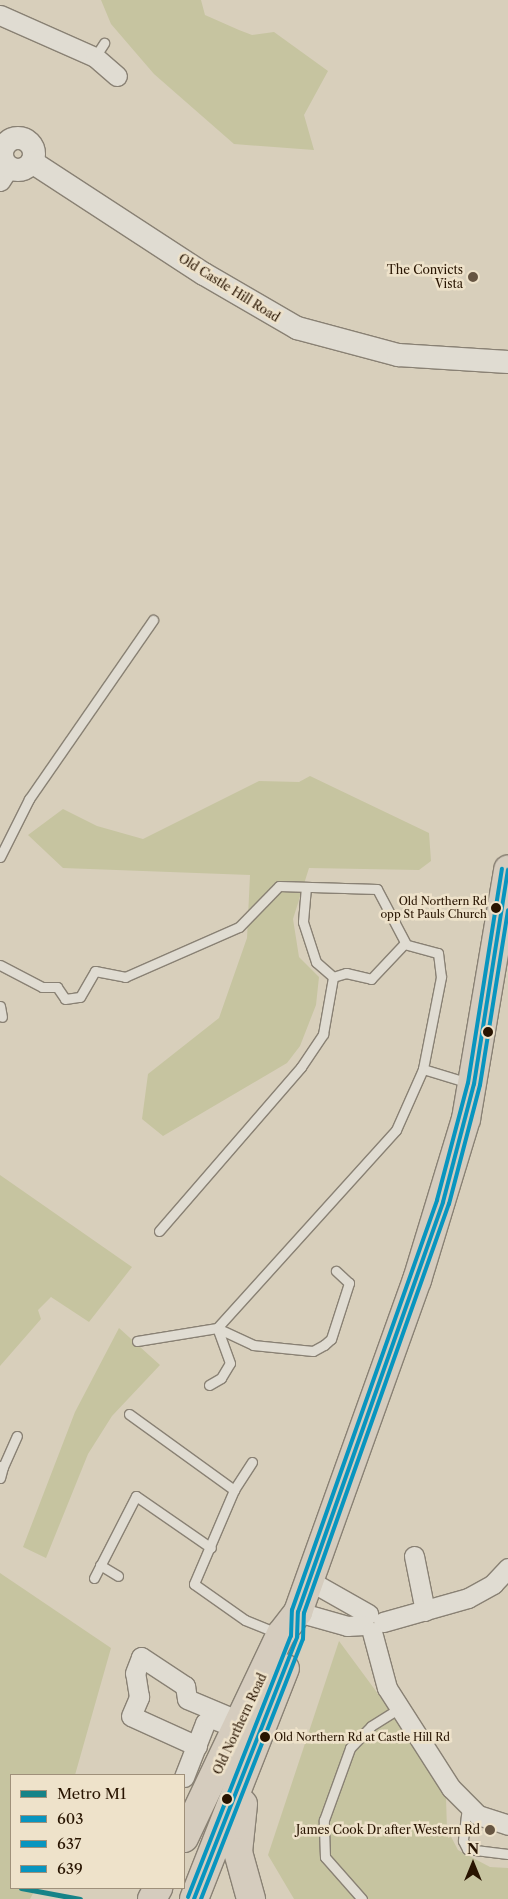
<!DOCTYPE html>
<style>
body{margin:0}
#map{position:relative;width:508px;height:1899px;overflow:hidden;background:#d8cfbb;font-family:"Libre Caslon Text",serif}
div>[style]{position:absolute}
.green>*{inset:0;background:#c6c4a0}
.roads{filter:drop-shadow(1px 0 #898174) drop-shadow(-1px 0 #898174) drop-shadow(0 1px #898174) drop-shadow(0 -1px #898174)}
.service>*{height:9px;margin:-4.5px;padding:0 4.5px;transform-origin:4.5px;border-radius:4.5px;background:#e0dcd2}
.minor>*{height:19px;margin:-9.5px;padding:0 9.5px;transform-origin:9.5px;border-radius:9.5px;background:#e0dcd2}
.tertiary>*{height:22px;margin:-11px;padding:0 11px;transform-origin:11px;border-radius:11px;background:#e0dcd2}
.tertiary>.ring{margin:-11px;padding:0;box-sizing:content-box;background:none;border:22px solid #e0dcd2;border-radius:50%}
.primary>*{height:28px;margin:-14px;padding:0 14px;transform-origin:14px;border-radius:14px;background:#d5ccbe}
.bus-1>*{height:4px;margin:-2px;padding:0 2px;transform-origin:2px;border-radius:2px;background:#0895bf}
.bus-2>*{height:4px;margin:-2px;padding:0 2px;transform-origin:2px;border-radius:2px;background:#0895bf}
.bus-3>*{height:4px;margin:-2px;padding:0 2px;transform-origin:2px;border-radius:2px;background:#0895bf}
.metro-1>*{height:5px;margin:-2.5px;padding:0 2.5px;transform-origin:2.5px;border-radius:2.5px;background:#168388}
.dots>*{width:14px;height:14px;translate:-50% -50%;box-sizing:border-box;border:2px solid #eee2ca;border-radius:50%}
span{translate:-50% -50%;white-space:nowrap;text-align:center;line-height:1.15;-webkit-text-stroke:5px #eee2ca;paint-order:stroke}
.bus-label{font-size:11px;color:#281401}
.right{translate:-100% -50%;text-align:right}
.left{translate:0 -50%;text-align:left}
.poi-label{font-size:12px;color:#281401}
.street-label{font-size:12px;color:#281401}
.legend{position:absolute;left:10px;top:1774px;width:175px;height:115px;box-sizing:border-box;background:#eee2ca;border:1px solid #9f907a;margin:0;padding:6px 9px;list-style:none;font-size:15px;color:#281401}
.legend li{display:flex;align-items:center;gap:10px;height:25px}
.legend b{width:25px;border:1px solid #9f907a}
.north{position:absolute;left:448px;top:1839px;width:50px;height:50px;-webkit-text-stroke:4px #eee2ca;paint-order:stroke;rotate:0deg;font-size:14px;font-weight:700;line-height:20px;text-align:center;color:#281401}
.north::after{content:'';display:block;margin:auto;width:18px;height:22px;background:#281401;clip-path:polygon(50% 0,100% 100%,50% 72%,0 100%)}
</style>
<div id="map">
<div class="green">
<div style="clip-path:polygon(101px 0,201px 0,205px 15px,239px 30px,252px 35px,274px 32px,328px 71px,304px 115px,314px 150px,234px 144px,154px 74px,111px 24px)"></div>
<div style="clip-path:polygon(310px 776px,429px 833px,431px 861px,419px 870px,309px 868px,293px 919px,299px 957px,319px 977px,316px 1005px,300px 1046px,287px 1063px,163px 1136px,142px 1119px,148px 1074px,219px 1018px,247px 938px,250px 875px,63px 868px,28px 835px,63px 809px,97px 826px,143px 839px,259px 781px,299px 782px)"></div>
<div style="clip-path:polygon(0 1175px,132px 1267px,89px 1322px,51px 1297px,38px 1310px,41px 1319px,0 1366px)"></div>
<div style="clip-path:polygon(119px 1328px,160px 1365px,112px 1416px,88px 1454px,46px 1558px,23px 1547px,75px 1412px)"></div>
<div style="clip-path:polygon(0 1573px,111px 1648px,75px 1775px,11px 1775px,11px 1888px,36px 1888px,30px 1899px,0 1899px)"></div>
<div style="clip-path:polygon(339px 1641px,429px 1763px,446px 1798px,447px 1829px,458px 1850px,490px 1867px,508px 1868px,508px 1899px,294px 1899px,268px 1855px)"></div>
</div>
<div class="roads">
<div class="service">
<div style="left:95px;top:57px;width:17px;rotate:-57deg"></div>
<div style="left:0;top:857px;width:65px;rotate:-63.4deg"></div>
<div style="left:29px;top:799px;width:218px;rotate:-55.3deg"></div>
<div style="left:306px;top:887px;width:35px;rotate:95deg"></div>
<div style="left:303px;top:922px;width:42px;rotate:72deg"></div>
<div style="left:316px;top:962px;width:23px;rotate:41deg"></div>
<div style="left:333px;top:977px;width:14px;rotate:-17deg"></div>
<div style="left:346px;top:973px;width:26px;rotate:13deg"></div>
<div style="left:371px;top:979px;width:48px;rotate:-46.7deg"></div>
<div style="left:404px;top:944px;width:35px;rotate:15deg"></div>
<div style="left:438px;top:953px;width:24px;rotate:83deg"></div>
<div style="left:441px;top:977px;width:94px;rotate:101.1deg"></div>
<div style="left:0;top:965px;width:47px;rotate:27.6deg"></div>
<div style="left:42px;top:987px;width:15px"></div>
<div style="left:57px;top:987px;width:14px;rotate:56deg"></div>
<div style="left:65px;top:999px;width:15px;rotate:-8deg"></div>
<div style="left:80px;top:997px;width:30px;rotate:-60deg"></div>
<div style="left:95px;top:971px;width:31px;rotate:11deg"></div>
<div style="left:125px;top:977px;width:124px;rotate:-23.7deg"></div>
<div style="left:239px;top:927px;width:57px;rotate:-45.7deg"></div>
<div style="left:279px;top:886px;width:98px;rotate:1.8deg"></div>
<div style="left:377px;top:889px;width:62px;rotate:62.2deg"></div>
<div style="left:0;top:1006px;width:11px;rotate:80deg"></div>
<div style="left:159px;top:1231px;width:217px;rotate:-49.1deg"></div>
<div style="left:301px;top:1067px;width:40px;rotate:-56deg"></div>
<div style="left:323px;top:1034px;width:58px;rotate:-80deg"></div>
<div style="left:137px;top:1341px;width:81px;rotate:-9.2deg"></div>
<div style="left:217px;top:1328px;width:267px;rotate:-47.9deg"></div>
<div style="left:396px;top:1130px;width:67px;rotate:-66.1deg"></div>
<div style="left:423px;top:1069px;width:48px;rotate:16.9deg"></div>
<div style="left:209px;top:1385px;width:14px;rotate:-30deg"></div>
<div style="left:221px;top:1378px;width:17px;rotate:-59deg"></div>
<div style="left:230px;top:1363px;width:37px;rotate:-110deg"></div>
<div style="left:217px;top:1328px;width:40px;rotate:25deg"></div>
<div style="left:253px;top:1345px;width:60px;rotate:5.7deg"></div>
<div style="left:313px;top:1351px;width:13px;rotate:-29deg"></div>
<div style="left:324px;top:1345px;width:9px;rotate:-41deg"></div>
<div style="left:331px;top:1339px;width:59px;rotate:-72.2deg"></div>
<div style="left:349px;top:1283px;width:18px;rotate:-137deg"></div>
<div style="left:129px;top:1414px;width:130px;rotate:35.9deg"></div>
<div style="left:252px;top:1462px;width:33px;rotate:123deg"></div>
<div style="left:234px;top:1490px;width:102px;rotate:113.1deg"></div>
<div style="left:194px;top:1584px;width:62px;rotate:35.2deg"></div>
<div style="left:245px;top:1620px;width:35px;rotate:22deg"></div>
<div style="left:0;top:1466px;width:3px;rotate:18deg"></div>
<div style="left:3px;top:1467px;width:34px;rotate:-66deg"></div>
<div style="left:0;top:1478px;width:11px;rotate:-75deg"></div>
<div style="left:100px;top:1565px;width:21px;rotate:31deg"></div>
<div style="left:94px;top:1578px;width:92px;rotate:-62.9deg"></div>
<div style="left:136px;top:1496px;width:91px;rotate:34.7deg"></div>
<div style="left:467px;top:1807px;width:34px;rotate:97deg"></div>
<div style="left:463px;top:1841px;width:9px;rotate:63deg"></div>
<div style="left:467px;top:1849px;width:41px;rotate:7deg"></div>
<div style="left:362px;top:1899px;width:56px;rotate:-131.4deg"></div>
<div style="left:325px;top:1857px;width:37px;rotate:-92deg"></div>
<div style="left:324px;top:1820px;width:77px;rotate:-70.1deg"></div>
<div style="left:350px;top:1748px;width:30px;rotate:-46deg"></div>
<div style="left:371px;top:1726px;width:32px;rotate:-32deg"></div>
</div>
<div class="minor">
<div style="left:0;top:15px;width:104px;rotate:23.9deg"></div>
<div style="left:95px;top:57px;width:29px;rotate:41deg"></div>
<div style="left:0;top:181px;width:17px;rotate:-57deg"></div>
<div style="left:414px;top:1556px;width:56px;rotate:78.7deg"></div>
<div style="left:310px;top:1581px;width:67px;rotate:29.6deg"></div>
<div style="left:298px;top:1612px;width:51px;rotate:15.9deg"></div>
<div style="left:347px;top:1626px;width:17px;rotate:-3deg"></div>
<div style="left:383px;top:1622px;width:88px;rotate:-15.8deg"></div>
<div style="left:468px;top:1598px;width:29px;rotate:-29deg"></div>
<div style="left:493px;top:1584px;width:22px;rotate:-47deg"></div>
<div style="left:372px;top:1632px;width:58px;rotate:75deg"></div>
<div style="left:387px;top:1688px;width:119px;rotate:57.4deg"></div>
<div style="left:451px;top:1788px;width:38px;rotate:45deg"></div>
<div style="left:478px;top:1815px;width:32px;rotate:18deg"></div>
<div style="left:197px;top:1746px;width:72px;rotate:-155.6deg"></div>
<div style="left:131px;top:1716px;width:21px;rotate:-67deg"></div>
<div style="left:139px;top:1697px;width:24px;rotate:-99deg"></div>
<div style="left:135px;top:1673px;width:17px;rotate:-69deg"></div>
<div style="left:141px;top:1657px;width:53px;rotate:33.4deg"></div>
<div style="left:185px;top:1686px;width:13px;rotate:81deg"></div>
<div style="left:187px;top:1699px;width:60px;rotate:22.7deg"></div>
<div style="left:184px;top:1777px;width:58px;rotate:-68.7deg"></div>
<div style="left:205px;top:1723px;width:8px;rotate:-40deg"></div>
<div style="left:211px;top:1718px;width:18px;rotate:22deg"></div>
</div>
<div class="tertiary">
<div class="ring" style="left:2px;top:138px;width:10px;height:10px"></div>
<div style="left:32px;top:162px;width:205px;rotate:33.1deg"></div>
<div style="left:204px;top:274px;width:108px;rotate:30.1deg"></div>
<div style="left:297px;top:328px;width:105px;rotate:15deg"></div>
<div style="left:398px;top:355px;width:110px;rotate:3.6deg"></div>
</div>
<div class="primary">
<div style="left:243px;top:1804px;width:48px;rotate:95.9deg"></div>
<div style="left:238px;top:1852px;width:49px;rotate:74.5deg"></div>
<div style="left:184px;top:1838px;width:226px;rotate:-64.6deg"></div>
<div style="left:281px;top:1634px;width:28px;rotate:-52deg"></div>
<div style="left:298px;top:1612px;width:353px;rotate:-70.3deg"></div>
<div style="left:417px;top:1280px;width:168px;rotate:-73.1deg"></div>
<div style="left:466px;top:1119px;width:253px;rotate:-80.4deg"></div>
<div style="left:152px;top:1899px;width:13px;rotate:-61deg"></div>
<div style="left:194px;top:1899px;width:248px;rotate:-68.5deg"></div>
</div>
</div>
<div class="bus-1">
<div style="left:194px;top:1899px;width:282px;rotate:-68.5deg"></div>
<div style="left:297px;top:1637px;width:25px;rotate:-88deg"></div>
<div style="left:298px;top:1612px;width:435px;rotate:-70.5deg"></div>
<div style="left:443px;top:1202px;width:122px;rotate:-75.3deg"></div>
<div style="left:474px;top:1084px;width:217px;rotate:-81deg"></div>
</div>
<div class="bus-2">
<div style="left:201px;top:1899px;width:279px;rotate:-68.6deg"></div>
<div style="left:303px;top:1639px;width:26px;rotate:-88deg"></div>
<div style="left:304px;top:1613px;width:434px;rotate:-70.5deg"></div>
<div style="left:449px;top:1204px;width:123px;rotate:-75.4deg"></div>
<div style="left:480px;top:1085px;width:177px;rotate:-80.9deg"></div>
</div>
<div class="bus-3">
<div style="left:188px;top:1897px;width:281px;rotate:-68.5deg"></div>
<div style="left:291px;top:1636px;width:26px;rotate:-88deg"></div>
<div style="left:292px;top:1610px;width:435px;rotate:-70.5deg"></div>
<div style="left:437px;top:1200px;width:121px;rotate:-75.2deg"></div>
<div style="left:468px;top:1083px;width:217px;rotate:-81deg"></div>
</div>
<div class="metro-1">
<div style="left:21px;top:1888px;width:60px;rotate:10.6deg"></div>
</div>
<div class="dots">
<div style="left:473px;top:277px;background:#665542"></div>
<div style="left:496px;top:908px;background:#281401"></div>
<div style="left:488px;top:1032px;background:#281401"></div>
<div style="left:265px;top:1737px;background:#281401"></div>
<div style="left:227px;top:1799px;background:#281401"></div>
<div style="left:490px;top:1830px;background:#665542"></div>
</div>
<div class="bus-label">
<span class="right" style="left:487px;top:908px">Old Northern Rd<br>opp St Pauls Church</span>
<span class="left" style="left:274px;top:1737px">Old Northern Rd at Castle Hill Rd</span>
</div>
<div class="poi-label">
<span class="right" style="left:463px;top:277px">The Convicts<br>Vista</span>
<span class="right" style="left:480px;top:1830px">James Cook Dr after Western Rd</span>
</div>
<div class="street-label">
<span style="left:229px;top:288px;rotate:32deg">Old Castle Hill Road</span>
<span style="left:240px;top:1724px;rotate:-65deg">Old Northern Road</span>
</div>
<ul class="legend">
<li><b style="height:6px;background:#168388"></b>Metro M1</li>
<li><b style="height:6px;background:#0895bf"></b>603</li>
<li><b style="height:6px;background:#0895bf"></b>637</li>
<li><b style="height:6px;background:#0895bf"></b>639</li>
</ul>
<div class="north">N</div>
</div>
